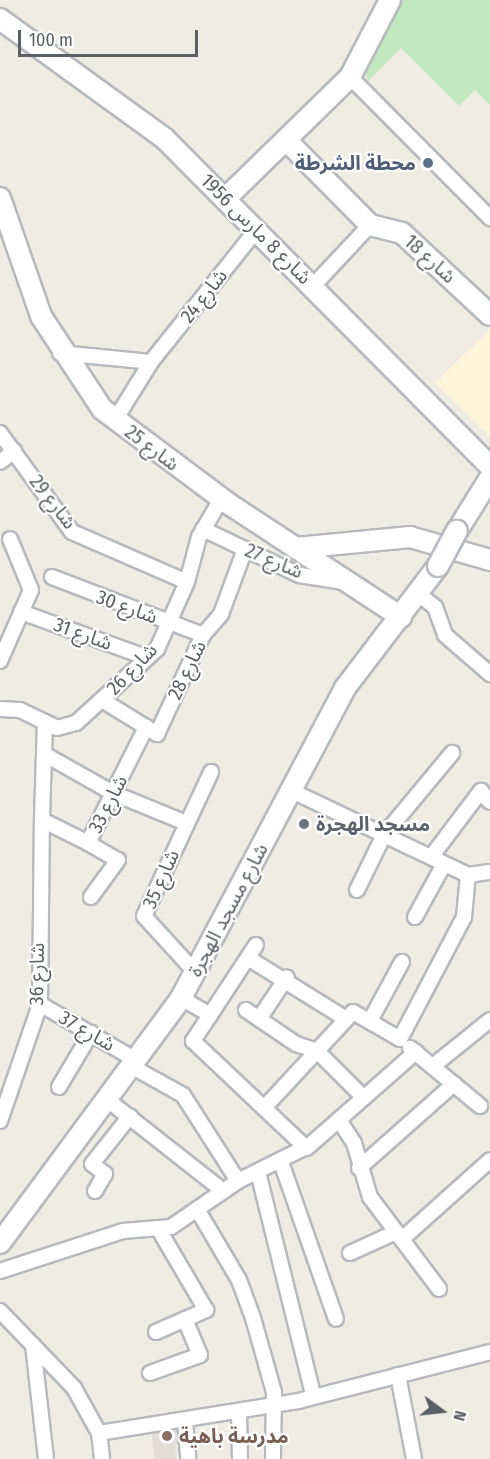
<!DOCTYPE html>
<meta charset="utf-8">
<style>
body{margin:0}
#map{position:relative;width:490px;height:1459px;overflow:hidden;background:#efece3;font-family:"Fira Sans Condensed","Noto Sans Arabic",sans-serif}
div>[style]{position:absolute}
.commercial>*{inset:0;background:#fff3d8}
.education>*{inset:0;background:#e1ddd4}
.green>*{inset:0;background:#c1e8be}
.roads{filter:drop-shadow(2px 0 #b6babe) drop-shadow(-2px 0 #b6babe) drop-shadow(0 2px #b6babe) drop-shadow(0 -2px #b6babe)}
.street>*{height:14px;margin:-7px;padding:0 7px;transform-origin:7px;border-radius:7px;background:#fff}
.secondary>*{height:20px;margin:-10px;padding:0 10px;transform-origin:10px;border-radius:10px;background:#fff}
.bridges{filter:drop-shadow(2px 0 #b7bbc0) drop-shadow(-2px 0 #b7bbc0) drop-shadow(0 2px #b7bbc0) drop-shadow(0 -2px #b7bbc0)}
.secondary-bridge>*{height:20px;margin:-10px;padding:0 10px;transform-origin:10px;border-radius:10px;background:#fff}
.dots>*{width:16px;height:16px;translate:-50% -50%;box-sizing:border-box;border:3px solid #fff;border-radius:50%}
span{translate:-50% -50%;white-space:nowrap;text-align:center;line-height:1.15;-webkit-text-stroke:4.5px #fff;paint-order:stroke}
.service-label{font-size:20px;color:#4e5e75;font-weight:700}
.right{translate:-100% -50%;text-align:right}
.street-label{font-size:20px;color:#5b6065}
.worship-label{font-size:20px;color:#5b616d;font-weight:700}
.left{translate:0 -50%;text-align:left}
.education-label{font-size:20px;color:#785e54;font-weight:700}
.north{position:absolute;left:412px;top:1381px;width:60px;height:60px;-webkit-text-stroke:4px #fff;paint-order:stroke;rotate:105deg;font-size:16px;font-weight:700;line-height:24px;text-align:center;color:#5b6065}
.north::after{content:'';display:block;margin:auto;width:21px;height:27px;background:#5b6065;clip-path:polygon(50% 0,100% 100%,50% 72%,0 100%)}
.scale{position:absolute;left:18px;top:30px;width:180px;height:27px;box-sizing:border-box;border:3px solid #5b6065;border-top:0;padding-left:8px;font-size:18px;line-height:21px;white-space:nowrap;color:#5b6065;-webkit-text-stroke:4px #fff;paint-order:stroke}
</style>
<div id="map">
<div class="commercial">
<div style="clip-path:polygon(490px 330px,490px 437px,435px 383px)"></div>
</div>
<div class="education">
<div style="clip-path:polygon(181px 1426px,183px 1443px,175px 1444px,176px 1459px,155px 1459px,151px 1429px)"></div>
</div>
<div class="green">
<div style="clip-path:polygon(399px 0,490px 0,490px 105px,475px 90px,459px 106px,401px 48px,368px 81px,365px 68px)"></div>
</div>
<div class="roads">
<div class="street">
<div style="left:350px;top:77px;width:199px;rotate:45.2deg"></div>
<div style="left:313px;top:286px;width:83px;rotate:-46.9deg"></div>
<div style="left:60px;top:353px;width:91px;rotate:5.6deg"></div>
<div style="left:151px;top:362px;width:68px;rotate:121.8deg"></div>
<div style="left:151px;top:362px;width:170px;rotate:-51.4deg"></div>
<div style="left:0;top:433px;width:122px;rotate:54deg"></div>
<div style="left:72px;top:532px;width:125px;rotate:23.5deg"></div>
<div style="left:0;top:462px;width:18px;rotate:-38deg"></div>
<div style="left:203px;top:529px;width:106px;rotate:25.6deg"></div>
<div style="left:299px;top:575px;width:45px;rotate:9deg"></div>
<div style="left:52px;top:577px;width:162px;rotate:21deg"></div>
<div style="left:420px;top:595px;width:19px;rotate:39deg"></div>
<div style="left:435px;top:607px;width:30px;rotate:70deg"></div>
<div style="left:445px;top:635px;width:60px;rotate:40.9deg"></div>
<div style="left:21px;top:612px;width:132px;rotate:19.9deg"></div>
<div style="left:0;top:661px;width:77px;rotate:-66.4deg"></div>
<div style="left:31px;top:590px;width:55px;rotate:-112.4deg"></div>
<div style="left:102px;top:700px;width:65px;rotate:31.7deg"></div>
<div style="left:157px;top:734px;width:109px;rotate:-65.1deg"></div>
<div style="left:203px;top:635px;width:28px;rotate:-49deg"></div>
<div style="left:221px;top:614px;width:69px;rotate:-69.7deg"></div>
<div style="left:0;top:709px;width:20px;rotate:3deg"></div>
<div style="left:20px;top:710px;width:41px;rotate:25.9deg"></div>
<div style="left:57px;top:728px;width:20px;rotate:-15deg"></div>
<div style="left:76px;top:723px;width:110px;rotate:-42.4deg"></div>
<div style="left:157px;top:649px;width:73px;rotate:-65.9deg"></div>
<div style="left:187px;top:582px;width:47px;rotate:-75.1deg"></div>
<div style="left:199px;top:537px;width:44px;rotate:-59.9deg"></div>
<div style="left:45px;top:722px;width:98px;rotate:91.8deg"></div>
<div style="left:42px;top:820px;width:51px;rotate:26.6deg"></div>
<div style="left:88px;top:843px;width:130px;rotate:-63.4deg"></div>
<div style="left:44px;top:754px;width:79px;rotate:29.5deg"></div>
<div style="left:113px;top:793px;width:79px;rotate:22.3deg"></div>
<div style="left:290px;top:790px;width:197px;rotate:25.5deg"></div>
<div style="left:468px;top:875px;width:22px;rotate:-8deg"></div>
<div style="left:88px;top:843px;width:34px;rotate:30deg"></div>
<div style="left:118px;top:860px;width:46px;rotate:126.1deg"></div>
<div style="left:431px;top:857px;width:83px;rotate:-52.9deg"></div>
<div style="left:481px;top:791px;width:14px;rotate:51deg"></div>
<div style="left:357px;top:890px;width:61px;rotate:-63.9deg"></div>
<div style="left:384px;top:835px;width:107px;rotate:-50.3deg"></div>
<div style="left:415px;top:917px;width:60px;rotate:-61.3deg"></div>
<div style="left:256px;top:945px;width:115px;rotate:123.3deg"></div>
<div style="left:193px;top:1041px;width:156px;rotate:43.4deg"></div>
<div style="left:248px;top:958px;width:115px;rotate:31.9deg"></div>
<div style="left:196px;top:973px;width:77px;rotate:-132.4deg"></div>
<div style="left:144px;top:916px;width:159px;rotate:-65deg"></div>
<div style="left:181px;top:998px;width:34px;rotate:30deg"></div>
<div style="left:40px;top:1004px;width:109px;rotate:30.3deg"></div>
<div style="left:246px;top:1010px;width:60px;rotate:34.2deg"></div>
<div style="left:296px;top:1044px;width:22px;rotate:18deg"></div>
<div style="left:317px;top:1051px;width:66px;rotate:45deg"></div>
<div style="left:259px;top:1019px;width:50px;rotate:-56.3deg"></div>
<div style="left:371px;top:1019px;width:65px;rotate:-61.5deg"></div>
<div style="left:410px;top:1048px;width:91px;rotate:39.6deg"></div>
<div style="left:129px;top:1065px;width:62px;rotate:29.1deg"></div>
<div style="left:183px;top:1095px;width:102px;rotate:57.4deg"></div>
<div style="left:433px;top:1066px;width:73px;rotate:-38.9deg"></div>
<div style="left:59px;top:1087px;width:63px;rotate:-59.3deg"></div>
<div style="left:105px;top:1098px;width:150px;rotate:38.2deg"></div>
<div style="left:264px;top:1108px;width:131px;rotate:-47.2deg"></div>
<div style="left:353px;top:1012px;width:54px;rotate:29.9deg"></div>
<div style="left:400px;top:1039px;width:138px;rotate:-62.3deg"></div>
<div style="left:464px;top:917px;width:42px;rotate:-84.6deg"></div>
<div style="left:339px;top:1120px;width:27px;rotate:57deg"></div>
<div style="left:354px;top:1143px;width:56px;rotate:73.5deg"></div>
<div style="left:370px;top:1197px;width:115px;rotate:53.1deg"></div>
<div style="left:0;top:1121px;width:124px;rotate:-71.1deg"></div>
<div style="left:40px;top:1004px;width:184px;rotate:-89.4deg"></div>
<div style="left:281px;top:1162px;width:166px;rotate:70.7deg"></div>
<div style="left:359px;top:1168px;width:127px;rotate:-41.5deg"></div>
<div style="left:258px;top:1172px;width:229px;rotate:76.1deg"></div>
<div style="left:95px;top:1191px;width:20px;rotate:-60deg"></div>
<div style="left:105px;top:1174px;width:16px;rotate:-142deg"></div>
<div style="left:92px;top:1164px;width:61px;rotate:-51.6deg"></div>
<div style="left:197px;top:1209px;width:82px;rotate:59.4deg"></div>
<div style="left:239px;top:1280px;width:40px;rotate:69.8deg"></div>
<div style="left:253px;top:1318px;width:77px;rotate:74.2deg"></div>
<div style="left:274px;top:1392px;width:67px;rotate:90.9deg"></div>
<div style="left:402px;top:1239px;width:118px;rotate:-41.9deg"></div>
<div style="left:350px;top:1253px;width:51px;rotate:-24.5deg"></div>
<div style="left:0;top:1271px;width:129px;rotate:-18deg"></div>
<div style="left:123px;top:1231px;width:48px;rotate:-4.8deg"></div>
<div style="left:171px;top:1227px;width:81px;rotate:-34.5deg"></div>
<div style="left:238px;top:1181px;width:80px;rotate:-26.6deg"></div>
<div style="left:310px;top:1145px;width:141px;rotate:-41.3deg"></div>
<div style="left:0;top:1311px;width:107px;rotate:46.1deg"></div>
<div style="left:74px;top:1388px;width:51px;rotate:60.9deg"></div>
<div style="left:99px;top:1433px;width:26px;rotate:83deg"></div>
<div style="left:156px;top:1332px;width:55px;rotate:-23.7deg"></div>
<div style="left:206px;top:1310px;width:93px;rotate:-120.4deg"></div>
<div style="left:33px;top:1345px;width:115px;rotate:83.5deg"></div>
<div style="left:150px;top:1373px;width:53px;rotate:-19.8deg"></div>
<div style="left:200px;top:1355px;width:39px;rotate:-113deg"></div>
<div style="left:398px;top:1375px;width:86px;rotate:79.2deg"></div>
<div style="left:239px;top:1412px;width:47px;rotate:88.8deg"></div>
<div style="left:185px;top:1421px;width:38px;rotate:85deg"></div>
<div style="left:99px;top:1433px;width:202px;rotate:-9.1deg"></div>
<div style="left:298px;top:1401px;width:198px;rotate:-14.3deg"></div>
</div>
<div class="secondary">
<div style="left:0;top:19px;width:203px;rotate:36deg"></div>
<div style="left:164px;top:138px;width:462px;rotate:45.2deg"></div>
<div style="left:288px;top:142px;width:117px;rotate:45.3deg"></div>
<div style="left:370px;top:225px;width:33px;rotate:14deg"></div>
<div style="left:402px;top:233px;width:120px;rotate:43deg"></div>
<div style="left:0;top:198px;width:125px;rotate:70.8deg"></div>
<div style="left:41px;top:316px;width:111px;rotate:56.7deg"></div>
<div style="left:102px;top:409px;width:159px;rotate:36.8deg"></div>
<div style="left:229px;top:504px;width:206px;rotate:33.3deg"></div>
<div style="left:226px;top:198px;width:173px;rotate:-44.3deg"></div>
<div style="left:350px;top:77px;width:87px;rotate:-62.5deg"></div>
<div style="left:457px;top:531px;width:62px;rotate:-58.1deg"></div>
<div style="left:296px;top:548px;width:115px;rotate:-5.5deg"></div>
<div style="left:410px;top:537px;width:83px;rotate:16deg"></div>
<div style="left:0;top:1243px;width:305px;rotate:-53.5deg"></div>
<div style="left:181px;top:998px;width:351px;rotate:-62.1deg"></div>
<div style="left:345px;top:688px;width:153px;rotate:-52.7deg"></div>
</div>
</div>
<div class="bridges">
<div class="secondary-bridge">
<div style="left:438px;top:566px;width:40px;rotate:-62deg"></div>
</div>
</div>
<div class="dots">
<div style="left:428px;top:163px;background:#5c6f8a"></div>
<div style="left:304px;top:824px;background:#6b7280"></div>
<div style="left:167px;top:1436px;background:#8d6e63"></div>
</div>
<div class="service-label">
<span class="right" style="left:416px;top:163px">محطة الشرطة</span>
</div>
<div class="street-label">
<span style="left:256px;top:229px;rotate:45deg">شارع 8 مارس 1956</span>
<span style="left:430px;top:259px;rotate:42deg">شارع 18</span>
<span style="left:204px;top:296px;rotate:-52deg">شارع 24</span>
<span style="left:152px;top:448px;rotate:37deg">شارع 25</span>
<span style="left:53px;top:502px;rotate:52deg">شارع 29</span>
<span style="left:274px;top:561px;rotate:23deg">شارع 27</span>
<span style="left:127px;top:607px;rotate:20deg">شارع 30</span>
<span style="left:83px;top:634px;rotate:20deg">شارع 31</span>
<span style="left:132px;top:669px;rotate:-46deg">شارع 26</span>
<span style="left:187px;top:670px;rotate:-64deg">شارع 28</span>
<span style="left:108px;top:804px;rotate:-63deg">شارع 33</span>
<span style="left:161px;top:879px;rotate:-66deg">شارع 35</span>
<span style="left:228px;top:910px;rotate:-62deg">شارع مسجد الهجرة</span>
<span style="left:37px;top:974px;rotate:-89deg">شارع 36</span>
<span style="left:87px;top:1031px;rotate:30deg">شارع 37</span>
</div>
<div class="worship-label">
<span class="left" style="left:316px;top:824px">مسجد الهجرة</span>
</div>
<div class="education-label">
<span class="left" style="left:179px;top:1436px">مدرسة باهية</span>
</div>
<div class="north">N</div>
<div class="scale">100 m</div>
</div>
